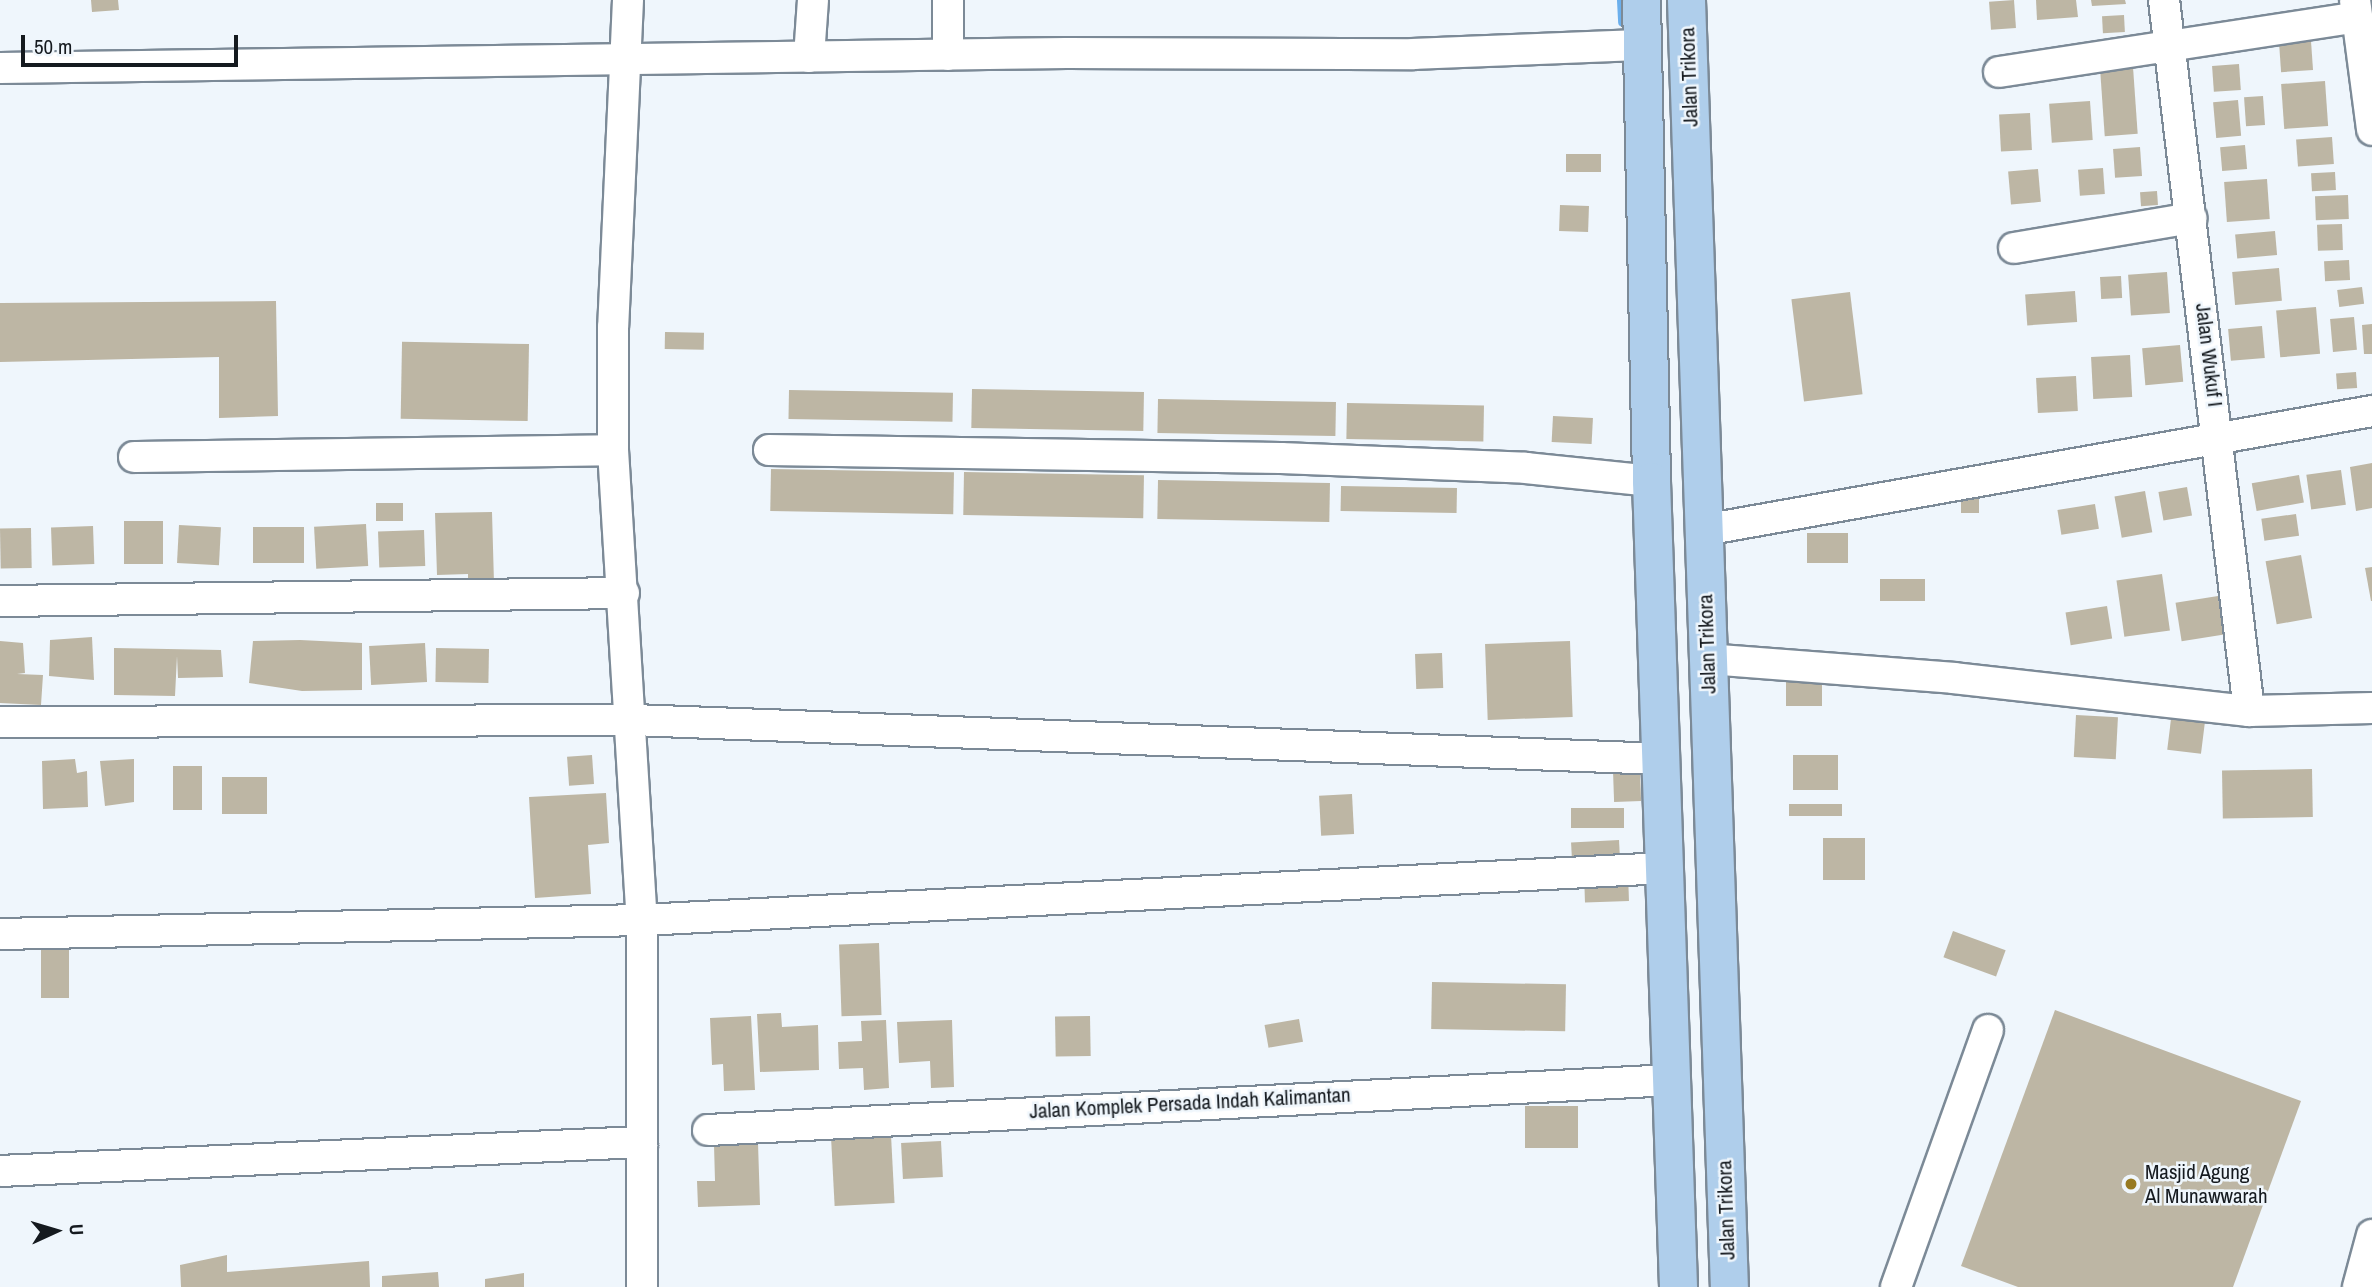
<!DOCTYPE html>
<style>
body{margin:0}
#map{position:relative;width:2372px;height:1287px;overflow:hidden;background:#eff6fc;font-family:"Archivo Narrow",sans-serif}
div>[style]{position:absolute}
.stream>*{height:9px;margin:-4.5px;padding:0 4.5px;transform-origin:4.5px;border-radius:4.5px;background:#6bafec}
.building>*{inset:0;background:#bdb6a4;transform-origin:0 0}
.roads{filter:drop-shadow(2px 0 #7c8a97) drop-shadow(-2px 0 #7c8a97) drop-shadow(0 2px #7c8a97) drop-shadow(0 -2px #7c8a97)}
.minor>*{height:30px;margin:-15px;padding:0 15px;transform-origin:15px;border-radius:15px;background:#fff}
.major>*{height:37px;margin:-18.5px;padding:0 18.5px;transform-origin:18.5px;border-radius:18.5px;background:#afceeb}
.dots>*{width:19px;height:19px;translate:-50% -50%;box-sizing:border-box;border:4px solid #eff6fc;border-radius:50%}
span{translate:-50% -50%;white-space:nowrap;text-align:center;line-height:1.15;-webkit-text-stroke:5px #eff6fc;paint-order:stroke}
.street-label{font-size:21px;color:#151a1f}
.poi-label{font-size:21px;color:#151a1f}
.left{translate:0 -50%;text-align:left}
.north{position:absolute;left:21px;top:1196px;width:70px;height:70px;-webkit-text-stroke:5px #eff6fc;paint-order:stroke;rotate:86deg;font-size:19px;font-weight:700;line-height:28px;text-align:center;color:#151a1f}
.north::after{content:'';display:block;margin:auto;width:24px;height:32px;background:#151a1f;clip-path:polygon(50% 0,100% 100%,50% 72%,0 100%)}
.scale{position:absolute;left:21px;top:35px;width:217px;height:32px;box-sizing:border-box;border:4px solid #151a1f;border-top:0;padding-left:9px;font-size:21px;line-height:24px;white-space:nowrap;color:#151a1f;-webkit-text-stroke:5px #eff6fc;paint-order:stroke}
</style>
<div id="map">
<div class="stream">
<div style="left:1621px;top:0;width:22px;rotate:87deg"></div>
</div>
<div class="building">
<div style="clip-path:polygon(91px 0,118px 0,119px 10px,92px 12px)"></div>
<div style="left:2014px;top:0;width:28px;height:25px;rotate:86deg"></div>
<div style="clip-path:polygon(2036px 0,2076px 0,2078px 17px,2037px 20px)"></div>
<div style="clip-path:polygon(2091px 0,2125px 0,2126px 4px,2092px 6px)"></div>
<div style="left:2124px;top:15px;width:17px;height:22px;rotate:87deg"></div>
<div style="left:2311px;top:41px;width:29px;height:32px;rotate:86deg"></div>
<div style="left:2239px;top:64px;width:26px;height:27px;rotate:86deg"></div>
<div style="left:2133px;top:67px;width:67px;height:33px;rotate:86deg"></div>
<div style="left:2325px;top:81px;width:45px;height:44px;rotate:86deg"></div>
<div style="left:2263px;top:96px;width:29px;height:19px;rotate:86deg"></div>
<div style="left:2238px;top:100px;width:36px;height:25px;rotate:85deg"></div>
<div style="left:2090px;top:101px;width:39px;height:41px;rotate:86deg"></div>
<div style="left:2030px;top:113px;width:37px;height:31px;rotate:87deg"></div>
<div style="left:2332px;top:137px;width:27px;height:36px;rotate:86deg"></div>
<div style="left:2245px;top:145px;width:24px;height:25px;rotate:85deg"></div>
<div style="left:2140px;top:147px;width:29px;height:27px;rotate:86deg"></div>
<div style="left:1566px;top:154px;width:35px;height:18px"></div>
<div style="left:2103px;top:168px;width:26px;height:25px;rotate:86deg"></div>
<div style="left:2038px;top:169px;width:33px;height:30px;rotate:85deg"></div>
<div style="left:2335px;top:172px;width:18px;height:24px;rotate:87deg"></div>
<div style="left:2267px;top:179px;width:40px;height:43px;rotate:86deg"></div>
<div style="left:2157px;top:191px;width:14px;height:17px;rotate:86deg"></div>
<div style="left:2348px;top:195px;width:24px;height:33px;rotate:88deg"></div>
<div style="left:1560px;top:205px;width:29px;height:26px;rotate:2deg"></div>
<div style="left:2342px;top:224px;width:26px;height:25px;rotate:88deg"></div>
<div style="left:2275px;top:231px;width:24px;height:40px;rotate:85deg"></div>
<div style="left:2349px;top:260px;width:20px;height:25px;rotate:87deg"></div>
<div style="left:2279px;top:268px;width:33px;height:47px;rotate:85deg"></div>
<div style="left:2167px;top:272px;width:41px;height:39px;rotate:86deg"></div>
<div style="left:2121px;top:276px;width:22px;height:21px;rotate:87deg"></div>
<div style="left:2362px;top:287px;width:17px;height:25px;rotate:83deg"></div>
<div style="left:2075px;top:291px;width:31px;height:50px;rotate:86deg"></div>
<div style="left:1850px;top:292px;width:103px;height:59px;rotate:83deg"></div>
<div style="clip-path:polygon(276px 301px,278px 416px,219px 418px,219px 357px,0 362px,0 303px)"></div>
<div style="left:2316px;top:307px;width:47px;height:40px;rotate:85deg"></div>
<div style="left:2354px;top:317px;width:33px;height:24px;rotate:85deg"></div>
<div style="clip-path:polygon(2372px 324px,2372px 354px,2364px 354px,2362px 325px)"></div>
<div style="left:2262px;top:326px;width:32px;height:34px;rotate:85deg"></div>
<div style="left:665px;top:332px;width:39px;height:17px;rotate:1deg"></div>
<div style="left:529px;top:344px;width:77px;height:127px;rotate:91deg"></div>
<div style="left:2180px;top:345px;width:37px;height:38px;rotate:85deg"></div>
<div style="left:2130px;top:355px;width:42px;height:39px;rotate:87deg"></div>
<div style="left:2356px;top:372px;width:16px;height:20px;rotate:86deg"></div>
<div style="left:2076px;top:376px;width:35px;height:40px;rotate:87deg"></div>
<div style="left:972px;top:389px;width:172px;height:39px;rotate:1deg"></div>
<div style="left:789px;top:390px;width:164px;height:29px;rotate:1deg"></div>
<div style="left:1158px;top:399px;width:178px;height:34px;rotate:1deg"></div>
<div style="left:1347px;top:403px;width:137px;height:36px;rotate:1deg"></div>
<div style="left:1553px;top:416px;width:40px;height:26px;rotate:3deg"></div>
<div style="clip-path:polygon(2372px 463px,2372px 508px,2356px 511px,2350px 467px)"></div>
<div style="left:771px;top:469px;width:183px;height:42px;rotate:1deg"></div>
<div style="left:2341px;top:470px;width:35px;height:35px;rotate:82deg"></div>
<div style="left:964px;top:472px;width:180px;height:43px;rotate:1deg"></div>
<div style="left:2299px;top:475px;width:28px;height:48px;rotate:80deg"></div>
<div style="left:1158px;top:480px;width:172px;height:39px;rotate:1deg"></div>
<div style="left:1341px;top:486px;width:116px;height:25px;rotate:1deg"></div>
<div style="left:2187px;top:487px;width:29px;height:29px;rotate:80deg"></div>
<div style="left:2145px;top:491px;width:42px;height:31px;rotate:80deg"></div>
<div style="left:1961px;top:498px;width:18px;height:15px"></div>
<div style="left:403px;top:503px;width:18px;height:27px;rotate:90deg"></div>
<div style="left:2095px;top:504px;width:25px;height:38px;rotate:81deg"></div>
<div style="clip-path:polygon(492px 512px,494px 583px,468px 584px,468px 574px,437px 575px,435px 513px)"></div>
<div style="left:2296px;top:514px;width:22px;height:35px;rotate:82deg"></div>
<div style="left:163px;top:521px;width:43px;height:39px;rotate:90deg"></div>
<div style="left:366px;top:524px;width:42px;height:52px;rotate:87deg"></div>
<div style="left:179px;top:525px;width:42px;height:38px;rotate:3deg"></div>
<div style="left:93px;top:526px;width:38px;height:42px;rotate:88deg"></div>
<div style="left:253px;top:527px;width:51px;height:36px"></div>
<div style="left:31px;top:528px;width:40px;height:31px;rotate:89deg"></div>
<div style="left:424px;top:530px;width:36px;height:46px;rotate:88deg"></div>
<div style="left:1807px;top:533px;width:41px;height:30px"></div>
<div style="left:2301px;top:555px;width:64px;height:36px;rotate:80deg"></div>
<div style="clip-path:polygon(2372px 567px,2372px 601px,2371px 601px,2365px 568px)"></div>
<div style="left:2162px;top:574px;width:57px;height:46px;rotate:82deg"></div>
<div style="left:1925px;top:579px;width:22px;height:45px;rotate:90deg"></div>
<div style="left:2218px;top:596px;width:39px;height:43px;rotate:81deg"></div>
<div style="left:2107px;top:606px;width:33px;height:42px;rotate:81deg"></div>
<div style="clip-path:polygon(92px 637px,94px 680px,49px 676px,50px 640px)"></div>
<div style="clip-path:polygon(300px 640px,362px 643px,362px 690px,302px 691px,249px 683px,253px 641px)"></div>
<div style="clip-path:polygon(0 641px,23px 643px,25px 673px,17px 674px,43px 675px,41px 705px,0 703px)"></div>
<div style="left:1570px;top:641px;width:76px;height:85px;rotate:88deg"></div>
<div style="left:425px;top:643px;width:39px;height:56px;rotate:87deg"></div>
<div style="clip-path:polygon(114px 648px,221px 650px,223px 677px,178px 678px,177px 656px,175px 696px,114px 695px)"></div>
<div style="left:436px;top:648px;width:53px;height:34px;rotate:1deg"></div>
<div style="left:1442px;top:653px;width:35px;height:27px;rotate:88deg"></div>
<div style="left:1786px;top:675px;width:36px;height:31px"></div>
<div style="left:2172px;top:711px;width:34px;height:39px;rotate:7deg"></div>
<div style="left:2076px;top:715px;width:42px;height:42px;rotate:3deg"></div>
<div style="left:592px;top:755px;width:29px;height:25px;rotate:86deg"></div>
<div style="left:1838px;top:755px;width:35px;height:45px;rotate:90deg"></div>
<div style="clip-path:polygon(75px 759px,77px 773px,87px 771px,88px 807px,43px 809px,42px 761px)"></div>
<div style="clip-path:polygon(134px 759px,134px 802px,105px 806px,100px 761px)"></div>
<div style="left:173px;top:766px;width:29px;height:44px"></div>
<div style="left:2312px;top:769px;width:48px;height:90px;rotate:89deg"></div>
<div style="left:1640px;top:770px;width:31px;height:27px;rotate:88deg"></div>
<div style="left:267px;top:777px;width:37px;height:45px;rotate:90deg"></div>
<div style="clip-path:polygon(606px 793px,609px 843px,588px 845px,591px 894px,535px 898px,529px 797px)"></div>
<div style="left:1352px;top:794px;width:40px;height:33px;rotate:87deg"></div>
<div style="left:1842px;top:804px;width:12px;height:53px;rotate:90deg"></div>
<div style="left:1624px;top:808px;width:20px;height:53px;rotate:90deg"></div>
<div style="left:1823px;top:838px;width:42px;height:42px"></div>
<div style="left:1619px;top:840px;width:21px;height:48px;rotate:87deg"></div>
<div style="left:1628px;top:873px;width:28px;height:44px;rotate:88deg"></div>
<div style="left:1953px;top:931px;width:56px;height:28px;rotate:20deg"></div>
<div style="left:879px;top:943px;width:72px;height:40px;rotate:88deg"></div>
<div style="left:41px;top:950px;width:28px;height:48px"></div>
<div style="left:1432px;top:982px;width:134px;height:47px;rotate:1deg"></div>
<div style="clip-path:polygon(2055px 1010px,2301px 1101px,2233px 1287px,2018px 1287px,1961px 1266px)"></div>
<div style="clip-path:polygon(781px 1013px,782px 1027px,818px 1025px,819px 1070px,760px 1072px,757px 1014px)"></div>
<div style="clip-path:polygon(751px 1016px,755px 1090px,724px 1091px,723px 1064px,712px 1065px,710px 1018px)"></div>
<div style="left:1090px;top:1016px;width:40px;height:35px;rotate:89deg"></div>
<div style="left:1299px;top:1019px;width:23px;height:35px;rotate:80deg"></div>
<div style="clip-path:polygon(886px 1020px,889px 1088px,864px 1090px,863px 1068px,839px 1069px,838px 1042px,862px 1041px,861px 1021px)"></div>
<div style="clip-path:polygon(952px 1020px,954px 1087px,931px 1088px,930px 1061px,899px 1063px,897px 1022px)"></div>
<div style="left:1525px;top:1106px;width:53px;height:42px"></div>
<div style="left:891px;top:1135px;width:68px;height:60px;rotate:87deg"></div>
<div style="left:941px;top:1141px;width:36px;height:40px;rotate:87deg"></div>
<div style="clip-path:polygon(758px 1143px,760px 1205px,698px 1207px,697px 1181px,715px 1181px,714px 1145px)"></div>
<div style="clip-path:polygon(227px 1255px,227px 1272px,369px 1261px,370px 1287px,181px 1287px,180px 1265px)"></div>
<div style="clip-path:polygon(438px 1272px,439px 1287px,382px 1287px,382px 1276px)"></div>
<div style="clip-path:polygon(524px 1273px,524px 1287px,485px 1287px,485px 1279px)"></div>
</div>
<div class="roads">
<div class="minor">
<div style="left:628px;top:0;width:327px;rotate:92.6deg"></div>
<div style="left:613px;top:327px;width:123px;rotate:90deg"></div>
<div style="left:613px;top:450px;width:471px;rotate:86.5deg"></div>
<div style="left:642px;top:920px;width:367px;rotate:90deg"></div>
<div style="left:2164px;top:0;width:716px;rotate:83.18deg"></div>
<div style="left:2355px;top:0;width:131px;rotate:82.5deg"></div>
<div style="left:948px;top:55px;width:55px;rotate:-90deg"></div>
<div style="left:809px;top:57px;width:57px;rotate:-86deg"></div>
<div style="left:0;top:68px;width:1067px;rotate:-0.81deg"></div>
<div style="left:1067px;top:53px;width:347px;rotate:0.2deg"></div>
<div style="left:1414px;top:54px;width:229px;rotate:-2.3deg"></div>
<div style="left:1999px;top:72px;width:362px;rotate:-8.7deg"></div>
<div style="left:2014px;top:248px;width:180px;rotate:-9.6deg"></div>
<div style="left:769px;top:450px;width:512px;rotate:0.9deg"></div>
<div style="left:1281px;top:458px;width:245px;rotate:2.3deg"></div>
<div style="left:1526px;top:468px;width:126px;rotate:5.9deg"></div>
<div style="left:134px;top:457px;width:479px;rotate:-0.8deg"></div>
<div style="left:1704px;top:530px;width:679px;rotate:-10.1deg"></div>
<div style="left:0;top:601px;width:624px;rotate:-0.73deg"></div>
<div style="left:1708px;top:659px;width:246px;rotate:4.4deg"></div>
<div style="left:1953px;top:678px;width:298px;rotate:6.4deg"></div>
<div style="left:2249px;top:711px;width:123px;rotate:-1.4deg"></div>
<div style="left:0;top:722px;width:633px;rotate:-0.18deg"></div>
<div style="left:633px;top:720px;width:1030px;rotate:2.17deg"></div>
<div style="left:0;top:934px;width:642px;rotate:-1.25deg"></div>
<div style="left:642px;top:920px;width:1025px;rotate:-2.91deg"></div>
<div style="left:708px;top:1130px;width:966px;rotate:-2.97deg"></div>
<div style="left:0;top:1171px;width:643px;rotate:-2.59deg"></div>
<div style="left:1896px;top:1287px;width:273px;rotate:-70.3deg"></div>
<div style="left:2358px;top:1287px;width:54px;rotate:-74.9deg"></div>
</div>
<div class="major">
<div style="left:1641px;top:0;width:481px;rotate:88.8deg"></div>
<div style="left:1651px;top:481px;width:806px;rotate:88.08deg"></div>
<div style="left:1686px;top:0;width:1288px;rotate:88.09deg"></div>
</div>
</div>
<div class="dots">
<div style="left:2131px;top:1184px;background:#977a22"></div>
</div>
<div class="street-label">
<span style="left:1689px;top:77px;rotate:-92deg">Jalan Trikora</span>
<span style="left:2209px;top:355px;rotate:83deg">Jalan Wukuf I</span>
<span style="left:1707px;top:644px;rotate:-92deg">Jalan Trikora</span>
<span style="left:1190px;top:1103px;rotate:-3deg">Jalan Komplek Persada Indah Kalimantan</span>
<span style="left:1726px;top:1210px;rotate:-92deg">Jalan Trikora</span>
</div>
<div class="poi-label">
<span class="left" style="left:2145px;top:1184px">Masjid Agung<br>Al Munawwarah</span>
</div>
<div class="north">U</div>
<div class="scale">50 m</div>
</div>
